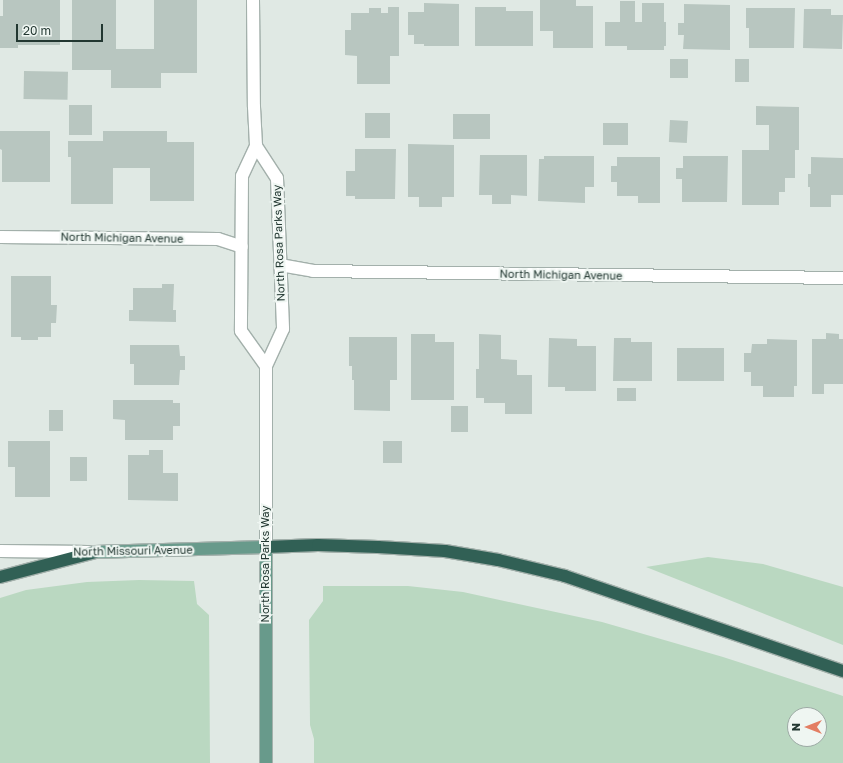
<!DOCTYPE html>
<style>
body{margin:0}
#map{position:relative;width:843px;height:763px;overflow:hidden;background:#e0e9e4;font-family:"Golos Text",sans-serif}
div>[style]{position:absolute}
.green>*{inset:0;background:#bad8c1}
.building>*{inset:0;background:#b8c6c0;transform-origin:0 0}
.roads{filter:drop-shadow(1px 0 #a3b0ab) drop-shadow(-1px 0 #a3b0ab) drop-shadow(0 1px #a3b0ab) drop-shadow(0 -1px #a3b0ab)}
.minor>*{height:12px;margin:-6px;padding:0 6px;transform-origin:6px;border-radius:6px;background:#fff}
.major>*{height:12px;margin:-6px;padding:0 6px;transform-origin:6px;border-radius:6px;background:#689a8b}
.highway>*{height:12px;margin:-6px;padding:0 6px;transform-origin:6px;border-radius:6px;background:#316055}
span{translate:-50% -50%;white-space:nowrap;text-align:center;line-height:1.15;-webkit-text-stroke:4px #eff6f2;paint-order:stroke}
.street-label{font-size:11px;color:#223731}
.north{position:absolute;left:787px;top:707px;width:40px;height:40px;box-sizing:border-box;background:#eff6f2;border:1px solid #9daaa5;border-radius:50%;rotate:270deg;font-size:11px;font-weight:700;line-height:16px;text-align:center;color:#223731}
.north::after{content:'';display:block;margin:auto;width:14px;height:18px;background:#e37e63;clip-path:polygon(50% 0,100% 100%,50% 72%,0 100%)}
.scale{position:absolute;left:16px;top:24px;width:87px;height:18px;box-sizing:border-box;border:2px solid #223731;border-top:0;padding-left:5px;font-size:12px;line-height:14px;white-space:nowrap;color:#223731;-webkit-text-stroke:3px #eff6f2;paint-order:stroke}
</style>
<div id="map">
<div class="green">
<div style="clip-path:polygon(708px 557px,763px 564px,843px 587px,843px 645px,646px 567px)"></div>
<div style="clip-path:polygon(139px 580px,194px 581px,197px 604px,209px 615px,210px 763px,0 763px,0 598px,26px 590px,87px 582px)"></div>
<div style="clip-path:polygon(evenodd,323px 586px,408px 586px,463px 592px,602px 622px,723px 657px,843px 696px,843px 763px,314px 763px,314px 739px,310px 725px,309px 620px,323px 601px,323px 586px,795px 715px,819px 715px,819px 739px,795px 739px,795px 715px)"></div>
</div>
<div class="building">
<div style="clip-path:polygon(3px 0,60px 0,60px 45px,18px 45px,18px 48px,0 48px,0 16px,3px 16px)"></div>
<div style="clip-path:polygon(72px 0,116px 0,116px 49px,154px 49px,154px 0,197px 0,197px 73px,161px 73px,161px 88px,111px 88px,111px 70px,72px 70px)"></div>
<div style="clip-path:polygon(540px 0,576px 0,576px 6px,593px 6px,593px 48px,553px 48px,553px 31px,540px 31px)"></div>
<div style="clip-path:polygon(620px 1px,635px 1px,635px 22px,642px 22px,642px 3px,664px 3px,664px 22px,666px 22px,666px 46px,664px 46px,664px 50px,627px 50px,627px 46px,605px 46px,605px 22px,620px 22px)"></div>
<div style="clip-path:polygon(424px 3px,459px 4px,459px 46px,424px 46px,424px 44px,414px 44px,414px 35px,408px 35px,408px 12px,424px 12px)"></div>
<div style="clip-path:polygon(684px 4px,730px 5px,730px 50px,683px 49px,684px 35px,678px 35px,678px 23px,684px 23px)"></div>
<div style="clip-path:polygon(388px 7px,399px 7px,399px 56px,390px 56px,390px 84px,357px 84px,357px 56px,345px 55px,345px 30px,351px 30px,351px 13px,369px 13px,369px 8px,381px 8px,381px 13px,388px 13px)"></div>
<div style="clip-path:polygon(475px 7px,506px 7px,506px 11px,533px 11px,533px 46px,475px 46px)"></div>
<div style="clip-path:polygon(746px 8px,795px 8px,794px 48px,749px 48px,749px 28px,746px 28px)"></div>
<div style="clip-path:polygon(804px 9px,831px 9px,831px 15px,843px 15px,842px 49px,803px 48px)"></div>
<div style="left:670px;top:59px;width:18px;height:19px"></div>
<div style="left:735px;top:59px;width:14px;height:23px"></div>
<div style="left:24px;top:71px;width:44px;height:28px;rotate:1deg"></div>
<div style="left:69px;top:105px;width:23px;height:30px"></div>
<div style="clip-path:polygon(756px 106px,799px 107px,799px 150px,795px 150px,795px 178px,785px 178px,785px 192px,779px 192px,779px 205px,742px 205px,742px 150px,769px 150px,769px 125px,756px 125px)"></div>
<div style="left:365px;top:113px;width:25px;height:25px"></div>
<div style="left:453px;top:114px;width:37px;height:25px"></div>
<div style="left:670px;top:120px;width:18px;height:22px;rotate:3deg"></div>
<div style="left:603px;top:123px;width:25px;height:22px"></div>
<div style="clip-path:polygon(0 131px,50px 131px,50px 182px,2px 182px,2px 150px,0 149px)"></div>
<div style="clip-path:polygon(103px 131px,167px 131px,167px 142px,194px 142px,194px 201px,150px 201px,150px 168px,113px 168px,113px 204px,71px 204px,71px 157px,68px 157px,68px 141px,103px 141px)"></div>
<div style="clip-path:polygon(408px 144px,454px 145px,454px 197px,442px 197px,442px 207px,419px 207px,419px 197px,408px 197px)"></div>
<div style="clip-path:polygon(355px 149px,396px 149px,395px 199px,355px 199px,355px 196px,346px 196px,346px 171px,355px 171px)"></div>
<div style="clip-path:polygon(480px 155px,527px 155px,527px 196px,511px 195px,511px 204px,492px 204px,492px 195px,479px 195px)"></div>
<div style="clip-path:polygon(544px 156px,594px 156px,594px 187px,585px 187px,585px 203px,538px 201px,539px 159px,544px 159px)"></div>
<div style="clip-path:polygon(683px 156px,728px 156px,727px 202px,682px 202px,682px 179px,676px 179px,676px 168px,683px 168px)"></div>
<div style="clip-path:polygon(617px 157px,660px 157px,660px 203px,638px 203px,638px 196px,617px 196px,617px 182px,611px 182px,611px 166px,617px 166px)"></div>
<div style="clip-path:polygon(811px 157px,843px 158px,843px 195px,831px 195px,831px 207px,810px 207px,810px 187px,808px 187px,808px 174px,811px 174px)"></div>
<div style="clip-path:polygon(11px 276px,51px 276px,51px 305px,57px 305px,56px 323px,51px 323px,51px 337px,38px 337px,38px 340px,21px 340px,21px 337px,11px 337px)"></div>
<div style="clip-path:polygon(162px 284px,174px 284px,173px 310px,176px 310px,176px 322px,129px 321px,129px 310px,133px 310px,133px 288px,162px 288px)"></div>
<div style="clip-path:polygon(826px 333px,839px 334px,839px 339px,843px 339px,843px 384px,824px 384px,824px 394px,812px 394px,812px 339px,826px 339px)"></div>
<div style="clip-path:polygon(411px 334px,435px 334px,435px 342px,454px 342px,454px 400px,411px 400px)"></div>
<div style="clip-path:polygon(479px 334px,501px 335px,501px 359px,517px 360px,517px 375px,532px 375px,532px 414px,505px 414px,505px 403px,484px 403px,484px 398px,476px 398px,476px 369px,479px 369px)"></div>
<div style="clip-path:polygon(349px 337px,397px 337px,397px 380px,390px 380px,390px 411px,354px 410px,354px 380px,352px 380px,352px 366px,349px 366px)"></div>
<div style="clip-path:polygon(549px 338px,577px 339px,577px 346px,596px 346px,596px 391px,565px 391px,565px 387px,548px 387px)"></div>
<div style="clip-path:polygon(614px 338px,631px 338px,631px 342px,652px 342px,652px 381px,613px 381px)"></div>
<div style="clip-path:polygon(767px 339px,797px 340px,797px 386px,794px 386px,794px 397px,763px 397px,763px 386px,751px 386px,751px 372px,744px 372px,744px 353px,751px 353px,752px 344px,767px 344px)"></div>
<div style="clip-path:polygon(130px 345px,179px 345px,180px 356px,185px 356px,185px 370px,180px 370px,179px 385px,134px 385px,134px 364px,130px 364px)"></div>
<div style="left:677px;top:348px;width:47px;height:33px"></div>
<div style="left:617px;top:388px;width:19px;height:13px"></div>
<div style="clip-path:polygon(113px 400px,173px 400px,173px 403px,180px 403px,180px 426px,173px 426px,173px 440px,125px 440px,125px 420px,113px 419px)"></div>
<div style="left:451px;top:406px;width:17px;height:26px"></div>
<div style="left:49px;top:410px;width:14px;height:21px"></div>
<div style="clip-path:polygon(8px 441px,50px 441px,50px 497px,15px 497px,15px 467px,8px 467px)"></div>
<div style="left:383px;top:441px;width:19px;height:22px"></div>
<div style="clip-path:polygon(149px 450px,163px 450px,163px 473px,178px 473px,178px 501px,128px 500px,128px 455px,149px 455px)"></div>
<div style="left:70px;top:457px;width:17px;height:24px"></div>
</div>
<div class="roads">
<div class="minor">
<div style="left:253px;top:0;width:107px;rotate:89.5deg"></div>
<div style="left:254px;top:107px;width:39px;rotate:87deg"></div>
<div style="left:256px;top:146px;width:38px;rotate:57deg"></div>
<div style="left:277px;top:178px;width:151px;rotate:87.7deg"></div>
<div style="left:283px;top:329px;width:41px;rotate:114.7deg"></div>
<div style="left:266px;top:366px;width:181px;rotate:90deg"></div>
<div style="left:256px;top:146px;width:33px;rotate:115deg"></div>
<div style="left:242px;top:176px;width:155px;rotate:90.4deg"></div>
<div style="left:241px;top:331px;width:43px;rotate:54.5deg"></div>
<div style="left:0;top:237px;width:218px;rotate:0.5deg"></div>
<div style="left:218px;top:239px;width:25px;rotate:18deg"></div>
<div style="left:280px;top:265px;width:34px;rotate:10deg"></div>
<div style="left:313px;top:271px;width:530px;rotate:0.76deg"></div>
<div style="left:0;top:551px;width:88px;rotate:0.7deg"></div>
</div>
<div class="major">
<div style="left:95px;top:552px;width:171px;rotate:-1.7deg"></div>
<div style="left:266px;top:547px;width:216px;rotate:90deg"></div>
</div>
<div class="highway">
<div style="left:266px;top:547px;width:52px;rotate:-2.2deg"></div>
<div style="left:318px;top:545px;width:60px;rotate:1.9deg"></div>
<div style="left:378px;top:547px;width:67px;rotate:3.4deg"></div>
<div style="left:445px;top:551px;width:54px;rotate:9.6deg"></div>
<div style="left:498px;top:560px;width:69px;rotate:13.4deg"></div>
<div style="left:565px;top:576px;width:294px;rotate:18.9deg"></div>
<div style="left:0;top:577px;width:98px;rotate:-14.7deg"></div>
</div>
</div>
<div class="street-label">
<span style="left:122px;top:238px;rotate:1deg">North Michigan Avenue</span>
<span style="left:279px;top:243px;rotate:-92deg">North Rosa Parks Way</span>
<span style="left:561px;top:275px;rotate:1deg">North Michigan Avenue</span>
<span style="left:133px;top:551px;rotate:-1deg">North Missouri Avenue</span>
<span style="left:265px;top:564px;rotate:-90deg">North Rosa Parks Way</span>
</div>
<div class="north">N</div>
<div class="scale">20 m</div>
</div>
